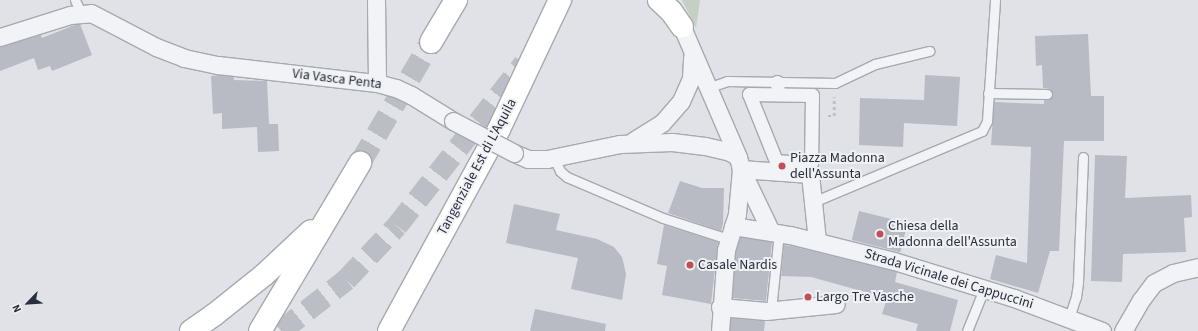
<!DOCTYPE html>
<style>
body{margin:0}
#map{position:relative;width:1198px;height:331px;overflow:hidden;background:#e0e2e7;font-family:"Source Sans 3",sans-serif}
div>[style]{position:absolute}
.green>*{inset:0;background:#c4d0c2}
.building>*{inset:0;background:#b8bbc4;transform-origin:0 0}
.trunk-tunnel>*{height:22px;margin-top:-11px;transform-origin:0;background:repeating-linear-gradient(90deg,#bcbec5 0 22px,transparent 0 33px)}
.path>*{height:2.5px;margin-top:-1.25px;transform-origin:0;background:repeating-linear-gradient(90deg,#bec0c6 0 3px,transparent 0 6px)}
.roads{filter:drop-shadow(1px 0 #a6a9b1) drop-shadow(-1px 0 #a6a9b1) drop-shadow(0 1px #a6a9b1) drop-shadow(0 -1px #a6a9b1)}
.service>*{height:9px;margin:-4.5px;padding:0 4.5px;transform-origin:4.5px;border-radius:4.5px;background:#f2f3f6}
.pedestrian>*{height:13px;margin:-6.5px;padding:0 6.5px;transform-origin:6.5px;border-radius:6.5px;background:#f2f3f6}
.minor>*{height:17px;margin:-8.5px;padding:0 8.5px;transform-origin:8.5px;border-radius:8.5px;background:#f2f3f6}
.trunk>*{height:22px;margin:-11px;padding:0 11px;transform-origin:11px;border-radius:11px;background:#fff}
.bridges{filter:drop-shadow(1px 0 #a6a9b1) drop-shadow(-1px 0 #a6a9b1) drop-shadow(0 1px #a6a9b1) drop-shadow(0 -1px #a6a9b1)}
.minor-bridge>*{height:17px;margin:-8.5px;padding:0 8.5px;transform-origin:8.5px;border-radius:8.5px;background:#f2f3f6}
.dots>*{width:11px;height:11px;translate:-50% -50%;box-sizing:border-box;border:2px solid #eff1f5;border-radius:50%}
span{translate:-50% -50%;white-space:nowrap;text-align:center;line-height:1.15;-webkit-text-stroke:4px #eff1f5;paint-order:stroke}
.street-label{font-size:14px;color:#2a2f3d}
.poi-label{font-size:14px;color:#2a2f3d}
.left{translate:0 -50%;text-align:left}
.north{position:absolute;left:8px;top:283px;width:40px;height:40px;-webkit-text-stroke:3px #eff1f5;paint-order:stroke;rotate:245deg;font-size:11px;font-weight:700;line-height:16px;text-align:center;color:#2a2f3d}
.north::after{content:'';display:block;margin:auto;width:14px;height:18px;background:#2a2f3d;clip-path:polygon(50% 0,100% 100%,50% 72%,0 100%)}
</style>
<div id="map">
<div class="green">
<div style="clip-path:polygon(682px 0,700px 0,696px 28px)"></div>
</div>
<div class="building">
<div style="clip-path:polygon(77px 24px,80px 24px,92px 55px,52px 71px,50px 66px,38px 70px,34px 58px,0 71px,0 47px,41px 35px,42px 38px)"></div>
<div style="clip-path:polygon(1088px 34px,1091px 96px,1104px 96px,1104px 141px,1064px 141px,1059px 251px,1050px 251px,1038px 293px,990px 279px,996px 255px,1027px 263px,1031px 147px,991px 145px,994px 102px,1044px 104px,1044px 100px,1050px 99px,1053px 94px,1050px 89px,1043px 88px,1042px 65px,1036px 66px,1035px 36px)"></div>
<div style="clip-path:polygon(220px 75px,234px 77px,234px 80px,267px 81px,269px 124px,278px 124px,279px 151px,258px 152px,257px 127px,222px 129px,222px 113px,213px 114px,211px 76px)"></div>
<div style="clip-path:polygon(925px 75px,960px 77px,957px 126px,904px 123px,903px 147px,859px 145px,860px 98px,924px 100px)"></div>
<div style="clip-path:polygon(1095px 155px,1127px 156px,1125px 198px,1191px 195px,1192px 217px,1184px 218px,1186px 252px,1123px 254px,1122px 282px,1091px 281px)"></div>
<div style="clip-path:polygon(680px 181px,702px 188px,724px 188px,723px 224px,721px 231px,668px 213px)"></div>
<div style="clip-path:polygon(514px 204px,560px 214px,556px 230px,597px 239px,614px 247px,622px 257px,626px 274px,622px 300px,571px 289px,578px 258px,506px 243px)"></div>
<div style="left:859px;top:211px;width:50px;height:30px;rotate:14deg"></div>
<div style="clip-path:polygon(664px 225px,718px 242px,711px 304px,662px 295px,667px 266px,657px 264px)"></div>
<div style="clip-path:polygon(740px 237px,772px 242px,766px 301px,732px 298px,736px 252px)"></div>
<div style="clip-path:polygon(784px 245px,792px 246px,897px 272px,895px 282px,958px 300px,950px 331px,916px 331px,918px 324px,882px 314px,887px 298px,811px 277px,781px 276px)"></div>
<div style="clip-path:polygon(535px 309px,606px 324px,605px 331px,530px 331px)"></div>
<div style="clip-path:polygon(731px 318px,765px 321px,764px 331px,730px 331px)"></div>
</div>
<div class="trunk-tunnel">
<div style="left:360px;top:163px;width:140px;rotate:-59.6deg"></div>
<div style="left:281px;top:331px;width:83px;rotate:-38.1deg"></div>
<div style="left:346px;top:280px;width:74px;rotate:-46.6deg"></div>
<div style="left:397px;top:226px;width:206px;rotate:-51.9deg"></div>
</div>
<div class="path">
<div style="left:828px;top:116px;width:6px"></div>
<div style="left:834px;top:116px;width:19px;rotate:-90deg"></div>
</div>
<div class="roads">
<div class="service">
<div style="left:75px;top:0;width:14px;rotate:65deg"></div>
<div style="left:707px;top:88px;width:21px;rotate:-19deg"></div>
<div style="left:727px;top:81px;width:108px;rotate:1.1deg"></div>
<div style="left:835px;top:83px;width:44px;rotate:-25.4deg"></div>
<div style="left:875px;top:64px;width:56px;rotate:-13.5deg"></div>
<div style="left:988px;top:93px;width:59px;rotate:1deg"></div>
<div style="left:554px;top:158px;width:14px;rotate:65deg"></div>
<div style="left:560px;top:171px;width:9px;rotate:41deg"></div>
<div style="left:567px;top:177px;width:104px;rotate:23.1deg"></div>
<div style="left:663px;top:218px;width:68px;rotate:17.9deg"></div>
<div style="left:813px;top:202px;width:183px;rotate:-22.8deg"></div>
<div style="left:982px;top:131px;width:11px;rotate:-63deg"></div>
<div style="left:987px;top:121px;width:121px;rotate:-86.2deg"></div>
<div style="left:771px;top:310px;width:77px;rotate:-84.1deg"></div>
<div style="left:1069px;top:318px;width:22px;rotate:-72deg"></div>
<div style="left:1076px;top:297px;width:15px;rotate:-82deg"></div>
<div style="left:1078px;top:282px;width:125px;rotate:-87.7deg"></div>
<div style="left:967px;top:331px;width:45px;rotate:-68deg"></div>
</div>
<div class="pedestrian">
<div style="left:777px;top:82px;width:12px;rotate:85deg"></div>
<div style="left:749px;top:94px;width:63px;rotate:0.9deg"></div>
<div style="left:812px;top:95px;width:68px;rotate:90.8deg"></div>
<div style="left:811px;top:163px;width:35px;rotate:-177deg"></div>
<div style="left:776px;top:161px;width:72px;rotate:-111.9deg"></div>
</div>
<div class="minor">
<div style="left:376px;top:0;width:83px;rotate:89.3deg"></div>
<div style="left:682px;top:27px;width:142px;rotate:66.7deg"></div>
<div style="left:738px;top:157px;width:12px;rotate:76deg"></div>
<div style="left:741px;top:169px;width:45px;rotate:95.1deg"></div>
<div style="left:737px;top:214px;width:38px;rotate:107deg"></div>
<div style="left:726px;top:250px;width:81px;rotate:94.2deg"></div>
<div style="left:0;top:37px;width:73px;rotate:-17.4deg"></div>
<div style="left:70px;top:15px;width:21px;rotate:-5deg"></div>
<div style="left:91px;top:13px;width:73px;rotate:27.6deg"></div>
<div style="left:156px;top:47px;width:30px;rotate:21deg"></div>
<div style="left:184px;top:58px;width:35px;rotate:12deg"></div>
<div style="left:218px;top:65px;width:160px;rotate:6.5deg"></div>
<div style="left:377px;top:83px;width:20px;rotate:15deg"></div>
<div style="left:396px;top:88px;width:17px;rotate:25deg"></div>
<div style="left:411px;top:95px;width:49px;rotate:31.8deg"></div>
<div style="left:633px;top:141px;width:34px;rotate:-32deg"></div>
<div style="left:662px;top:123px;width:29px;rotate:-49deg"></div>
<div style="left:681px;top:101px;width:24px;rotate:-66deg"></div>
<div style="left:691px;top:79px;width:22px;rotate:-87deg"></div>
<div style="left:514px;top:153px;width:15px;rotate:23deg"></div>
<div style="left:528px;top:159px;width:19px"></div>
<div style="left:547px;top:159px;width:75px;rotate:-11.6deg"></div>
<div style="left:620px;top:144px;width:52px;rotate:-2.2deg"></div>
<div style="left:672px;top:142px;width:33px;rotate:7deg"></div>
<div style="left:705px;top:146px;width:26px;rotate:13deg"></div>
<div style="left:730px;top:152px;width:9px;rotate:32deg"></div>
<div style="left:733px;top:226px;width:58px;rotate:9deg"></div>
<div style="left:790px;top:235px;width:107px;rotate:14deg"></div>
<div style="left:894px;top:261px;width:126px;rotate:17.1deg"></div>
<div style="left:1014px;top:298px;width:94px;rotate:20.6deg"></div>
<div style="left:771px;top:232px;width:70px;rotate:-115.5deg"></div>
<div style="left:741px;top:169px;width:69px;rotate:4.1deg"></div>
<div style="left:810px;top:174px;width:67px;rotate:84deg"></div>
<div style="left:720px;top:307px;width:46px;rotate:5deg"></div>
<div style="left:766px;top:311px;width:70px;rotate:-5.7deg"></div>
<div style="left:1123px;top:331px;width:36px;rotate:-60deg"></div>
<div style="left:1141px;top:300px;width:21px;rotate:-53deg"></div>
<div style="left:1154px;top:283px;width:21px;rotate:-28deg"></div>
<div style="left:1173px;top:273px;width:26px;rotate:-13deg"></div>
</div>
<div class="trunk">
<div style="left:659px;top:0;width:16px;rotate:43deg"></div>
<div style="left:671px;top:11px;width:19px;rotate:55deg"></div>
<div style="left:431px;top:42px;width:49px;rotate:-59.2deg"></div>
<div style="left:191px;top:331px;width:28px;rotate:-35deg"></div>
<div style="left:214px;top:315px;width:64px;rotate:-38.7deg"></div>
<div style="left:264px;top:275px;width:64px;rotate:-43.1deg"></div>
<div style="left:260px;top:331px;width:196px;rotate:-59.2deg"></div>
<div style="left:389px;top:331px;width:230px;rotate:-61.4deg"></div>
<div style="left:499px;top:129px;width:143px;rotate:-64.7deg"></div>
</div>
</div>
<div class="bridges">
<div class="minor-bridge">
<div style="left:453px;top:121px;width:69px;rotate:27.7deg"></div>
</div>
</div>
<div class="dots">
<div style="left:782px;top:166px;background:#c15056"></div>
<div style="left:880px;top:234px;background:#c15056"></div>
<div style="left:690px;top:265px;background:#c15056"></div>
<div style="left:808px;top:297px;background:#c15056"></div>
</div>
<div class="street-label">
<span style="left:337px;top:79px;rotate:7deg">Via Vasca Penta</span>
<span style="left:477px;top:167px;rotate:-62deg">Tangenziale Est di L'Aquila</span>
<span style="left:949px;top:279px;rotate:17deg">Strada Vicinale dei Cappuccini</span>
</div>
<div class="poi-label">
<span class="left" style="left:790px;top:166px">Piazza Madonna<br>dell'Assunta</span>
<span class="left" style="left:888px;top:234px">Chiesa della<br>Madonna dell'Assunta</span>
<span class="left" style="left:698px;top:265px">Casale Nardis</span>
<span class="left" style="left:816px;top:297px">Largo Tre Vasche</span>
</div>
<div class="north">N</div>
</div>
